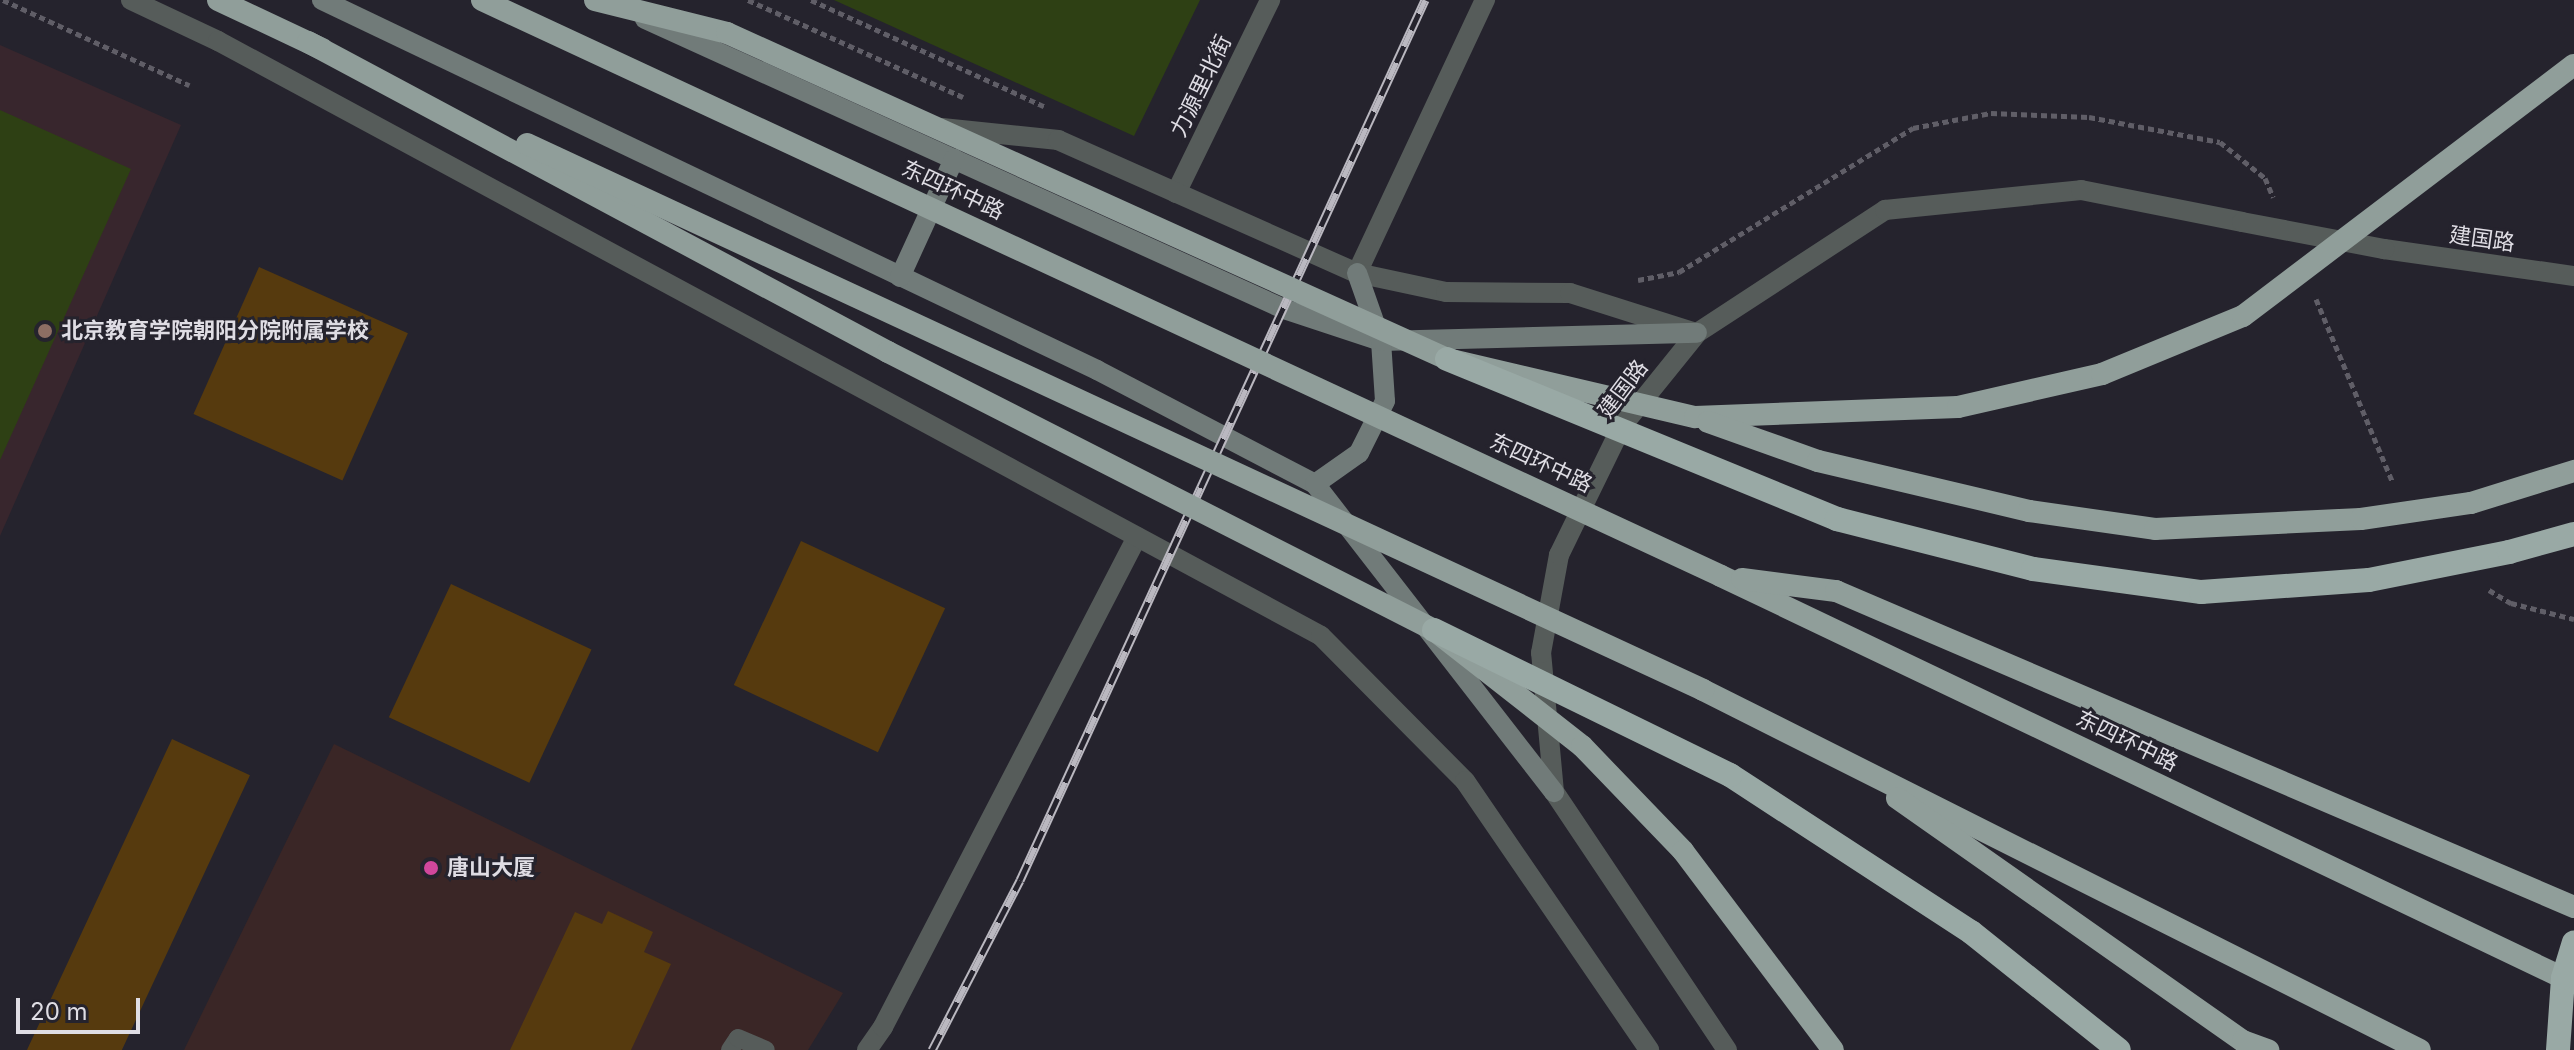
<!DOCTYPE html>
<meta charset="utf-8">
<style>
body{margin:0}
#map{position:relative;width:2574px;height:1050px;overflow:hidden;background:#25232d;font-family:Inter,"Noto Sans SC",sans-serif}
div>[style]{position:absolute}
.commercial>*{inset:0;background:#3a2626}
.education>*{inset:0;background:#38262d}
.green>*{inset:0;background:#2e4014}
.building>*{inset:0;background:#563a0e;transform-origin:0 0}
.path>*{height:5px;margin-top:-2.5px;transform-origin:0;background:repeating-linear-gradient(90deg,#605e67 0 6px,transparent 0 10px)}
.service>*{height:18px;margin:-9px;padding:0 9px;transform-origin:9px;border-radius:9px;background:#565c5a}
.minor>*{height:20px;margin:-10px;padding:0 10px;transform-origin:10px;border-radius:10px;background:#565c5a}
.tertiary>*{height:20px;margin:-10px;padding:0 10px;transform-origin:10px;border-radius:10px;background:#565c5a}
.secondary>*{height:20px;margin:-10px;padding:0 10px;transform-origin:10px;border-radius:10px;background:#717b79}
.trunk>*{height:22px;margin:-11px;padding:0 11px;transform-origin:11px;border-radius:11px;background:#909e9a}
.motorway>*{height:24px;margin:-12px;padding:0 12px;transform-origin:12px;border-radius:12px;background:#99a9a5}
.rail>*{height:9px;margin-top:-4.5px;transform-origin:0;background:repeating-linear-gradient(90deg,#25232d 0 18px,#bab8c0 0 36px);box-sizing:border-box;border-block:2px solid #bab8c0}
.tertiary-bridge>*{height:20px;margin:-10px;padding:0 10px;transform-origin:10px;border-radius:10px;background:#565c5a}
.trunk-bridge>*{height:22px;margin:-11px;padding:0 11px;transform-origin:11px;border-radius:11px;background:#909e9a}
.motorway-bridge>*{height:24px;margin:-12px;padding:0 12px;transform-origin:12px;border-radius:12px;background:#99a9a5}
.dots>*{width:22px;height:22px;translate:-50% -50%;box-sizing:border-box;border:4px solid #25232d;border-radius:50%}
span{translate:-50% -50%;white-space:nowrap;text-align:center;line-height:1.15;-webkit-text-stroke:6px #25232d;paint-order:stroke}
.street-label{font-size:22px;color:#dfdde4}
.poi-label{font-size:22px;color:#dfdde4;font-weight:700}
.left{translate:0 -50%;text-align:left}
.scale{position:absolute;left:16px;top:998px;width:124px;height:36px;box-sizing:border-box;border:4px solid #dfdde4;border-top:0;padding-left:10px;font-size:24px;line-height:28px;white-space:nowrap;color:#dfdde4;-webkit-text-stroke:6px #25232d;paint-order:stroke}
</style>
<div id="map">
<div class="commercial">
<div style="clip-path:polygon(334px 744px,843px 993px,808px 1050px,184px 1050px)"></div>
</div>
<div class="education">
<div style="clip-path:polygon(0 45px,181px 125px,0 536px)"></div>
</div>
<div class="green">
<div style="clip-path:polygon(834px 0,1200px 0,1134px 136px)"></div>
<div style="clip-path:polygon(0 110px,131px 169px,0 460px)"></div>
</div>
<div class="building">
<div style="left:259px;top:267px;width:163px;height:161px;rotate:24deg"></div>
<div style="left:801px;top:541px;width:159px;height:159px;rotate:25deg"></div>
<div style="left:451px;top:584px;width:155px;height:147px;rotate:25deg"></div>
<div style="left:172px;top:739px;width:86px;height:343px;rotate:25deg"></div>
<div style="clip-path:polygon(608px 911px,653px 932px,644px 952px,671px 964px,631px 1050px,510px 1050px,575px 912px,602px 924px)"></div>
</div>
<div class="path">
<div style="left:3px;top:0;width:205px;rotate:24.6deg"></div>
<div style="left:748px;top:0;width:236px;rotate:24.3deg"></div>
<div style="left:811px;top:0;width:256px;rotate:24.5deg"></div>
<div style="left:1638px;top:280px;width:42px;rotate:-11deg"></div>
<div style="left:1679px;top:272px;width:275px;rotate:-31.6deg"></div>
<div style="left:1913px;top:128px;width:79px;rotate:-10.9deg"></div>
<div style="left:1991px;top:113px;width:98px;rotate:2.3deg"></div>
<div style="left:2089px;top:117px;width:133px;rotate:10.8deg"></div>
<div style="left:2220px;top:142px;width:58px;rotate:38.7deg"></div>
<div style="left:2265px;top:178px;width:21px;rotate:67deg"></div>
<div style="left:2316px;top:299px;width:197px;rotate:67.3deg"></div>
<div style="left:2489px;top:590px;width:26px;rotate:31deg"></div>
<div style="left:2511px;top:603px;width:65px;rotate:14.3deg"></div>
</div>
<div class="service">
<div style="left:730px;top:1050px;width:14px;rotate:-56deg"></div>
<div style="left:738px;top:1038px;width:30px;rotate:23deg"></div>
</div>
<div class="minor">
<div style="left:1176px;top:193px;width:215px;rotate:-64deg"></div>
<div style="left:1357px;top:273px;width:302px;rotate:-64.9deg"></div>
<div style="left:867px;top:1050px;width:28px;rotate:-55deg"></div>
<div style="left:883px;top:1027px;width:552px;rotate:-62.6deg"></div>
</div>
<div class="tertiary">
<div style="left:131px;top:0;width:96px;rotate:25.2deg"></div>
<div style="left:218px;top:41px;width:1253px;rotate:28.34deg"></div>
<div style="left:1321px;top:636px;width:204px;rotate:45.2deg"></div>
<div style="left:1465px;top:781px;width:326px;rotate:55.6deg"></div>
<div style="left:942px;top:128px;width:117px;rotate:5.9deg"></div>
<div style="left:1058px;top:140px;width:327px;rotate:24deg"></div>
<div style="left:1357px;top:273px;width:91px;rotate:12.1deg"></div>
<div style="left:1446px;top:292px;width:124px;rotate:0.5deg"></div>
<div style="left:1570px;top:293px;width:129px;rotate:17.6deg"></div>
<div style="left:2384px;top:249px;width:192px;rotate:8.1deg"></div>
<div style="left:1727px;top:1050px;width:311px;rotate:-123.8deg"></div>
<div style="left:1554px;top:792px;width:140px;rotate:-95.3deg"></div>
<div style="left:1541px;top:653px;width:100px;rotate:-79.6deg"></div>
<div style="left:1559px;top:555px;width:144px;rotate:-64deg"></div>
<div style="left:1622px;top:426px;width:119px;rotate:-51.1deg"></div>
<div style="left:1697px;top:333px;width:225px;rotate:-33.2deg"></div>
<div style="left:1885px;top:210px;width:197px;rotate:-5.8deg"></div>
<div style="left:2081px;top:190px;width:164px;rotate:11.2deg"></div>
</div>
<div class="secondary">
<div style="left:322px;top:0;width:859px;rotate:25.52deg"></div>
<div style="left:1097px;top:370px;width:246px;rotate:27.6deg"></div>
<div style="left:1315px;top:484px;width:390px;rotate:52.2deg"></div>
<div style="left:645px;top:19px;width:702px;rotate:24.41deg"></div>
<div style="left:1284px;top:309px;width:102px;rotate:18.3deg"></div>
<div style="left:1381px;top:341px;width:316px;rotate:-1.5deg"></div>
<div style="left:900px;top:277px;width:130px;rotate:-65.4deg"></div>
<div style="left:1315px;top:484px;width:54px;rotate:-35.2deg"></div>
<div style="left:1359px;top:453px;width:58px;rotate:-63.4deg"></div>
<div style="left:1385px;top:401px;width:60px;rotate:-93.8deg"></div>
<div style="left:1381px;top:341px;width:72px;rotate:-109.4deg"></div>
</div>
<div class="trunk">
<div style="left:2471px;top:503px;width:108px;rotate:-17.3deg"></div>
<div style="left:1721px;top:576px;width:945px;rotate:25.51deg"></div>
<div style="left:1742px;top:579px;width:95px;rotate:7.3deg"></div>
<div style="left:1836px;top:591px;width:803px;rotate:23.18deg"></div>
<div style="left:1703px;top:690px;width:802px;rotate:26.66deg"></div>
<div style="left:1897px;top:798px;width:423px;rotate:35.1deg"></div>
<div style="left:2243px;top:1041px;width:27px;rotate:20deg"></div>
</div>
<div class="motorway">
<div style="left:1730px;top:775px;width:288px;rotate:33.1deg"></div>
<div style="left:1971px;top:932px;width:189px;rotate:38.6deg"></div>
</div>
<div class="rail">
<div style="left:932px;top:1050px;width:191px;rotate:-62.6deg"></div>
<div style="left:1020px;top:880px;width:969px;rotate:-65.29deg"></div>
</div>
<div class="tertiary-bridge">
<div style="left:2242px;top:222px;width:145px;rotate:10.8deg"></div>
</div>
<div class="trunk-bridge">
<div style="left:218px;top:0;width:115px;rotate:25.2deg"></div>
<div style="left:482px;top:0;width:1366px;rotate:24.93deg"></div>
<div style="left:595px;top:0;width:136px;rotate:14deg"></div>
<div style="left:727px;top:33px;width:790px;rotate:24.36deg"></div>
<div style="left:1447px;top:359px;width:255px;rotate:13.2deg"></div>
<div style="left:1695px;top:417px;width:263px;rotate:-2.2deg"></div>
<div style="left:1958px;top:407px;width:148px;rotate:-12.9deg"></div>
<div style="left:2102px;top:374px;width:152px;rotate:-22.4deg"></div>
<div style="left:2243px;top:316px;width:415px;rotate:-37.2deg"></div>
<div style="left:308px;top:42px;width:658px;rotate:28.12deg"></div>
<div style="left:888px;top:352px;width:613px;rotate:26.98deg"></div>
<div style="left:1434px;top:630px;width:188px;rotate:38.1deg"></div>
<div style="left:1582px;top:746px;width:146px;rotate:46.1deg"></div>
<div style="left:1683px;top:851px;width:249px;rotate:53deg"></div>
<div style="left:527px;top:144px;width:1297px;rotate:24.9deg"></div>
<div style="left:1708px;top:422px;width:117px;rotate:19.5deg"></div>
<div style="left:1818px;top:461px;width:217px;rotate:13.3deg"></div>
<div style="left:2029px;top:511px;width:127px;rotate:8.1deg"></div>
<div style="left:2155px;top:529px;width:206px;rotate:-2.8deg"></div>
<div style="left:2361px;top:519px;width:111px;rotate:-8.3deg"></div>
</div>
<div class="motorway-bridge">
<div style="left:1447px;top:359px;width:422px;rotate:22.3deg"></div>
<div style="left:1837px;top:519px;width:202px;rotate:14.3deg"></div>
<div style="left:2033px;top:569px;width:170px;rotate:7.8deg"></div>
<div style="left:2201px;top:592px;width:168px;rotate:-4.1deg"></div>
<div style="left:2369px;top:580px;width:143px;rotate:-11.3deg"></div>
<div style="left:2509px;top:552px;width:67px;rotate:-15.5deg"></div>
<div style="left:1434px;top:630px;width:330px;rotate:26.1deg"></div>
<div style="left:2558px;top:1050px;width:72px;rotate:-86deg"></div>
<div style="left:2563px;top:978px;width:37px;rotate:-73deg"></div>
</div>
<div class="dots">
<div style="left:45px;top:331px;background:#8d6e63"></div>
<div style="left:431px;top:868px;background:#d1479c"></div>
</div>
<div class="street-label">
<span style="left:1201px;top:86px;rotate:-64deg">力源里北街</span>
<span style="left:953px;top:190px;rotate:25deg">东四环中路</span>
<span style="left:2482px;top:239px;rotate:8deg">建国路</span>
<span style="left:1623px;top:389px;rotate:-53deg">建国路</span>
<span style="left:1541px;top:463px;rotate:25deg">东四环中路</span>
<span style="left:2127px;top:741px;rotate:26deg">东四环中路</span>
</div>
<div class="poi-label">
<span class="left" style="left:61px;top:331px">北京教育学院朝阳分院附属学校</span>
<span class="left" style="left:447px;top:868px">唐山大厦</span>
</div>
<div class="scale">20 m</div>
</div>
